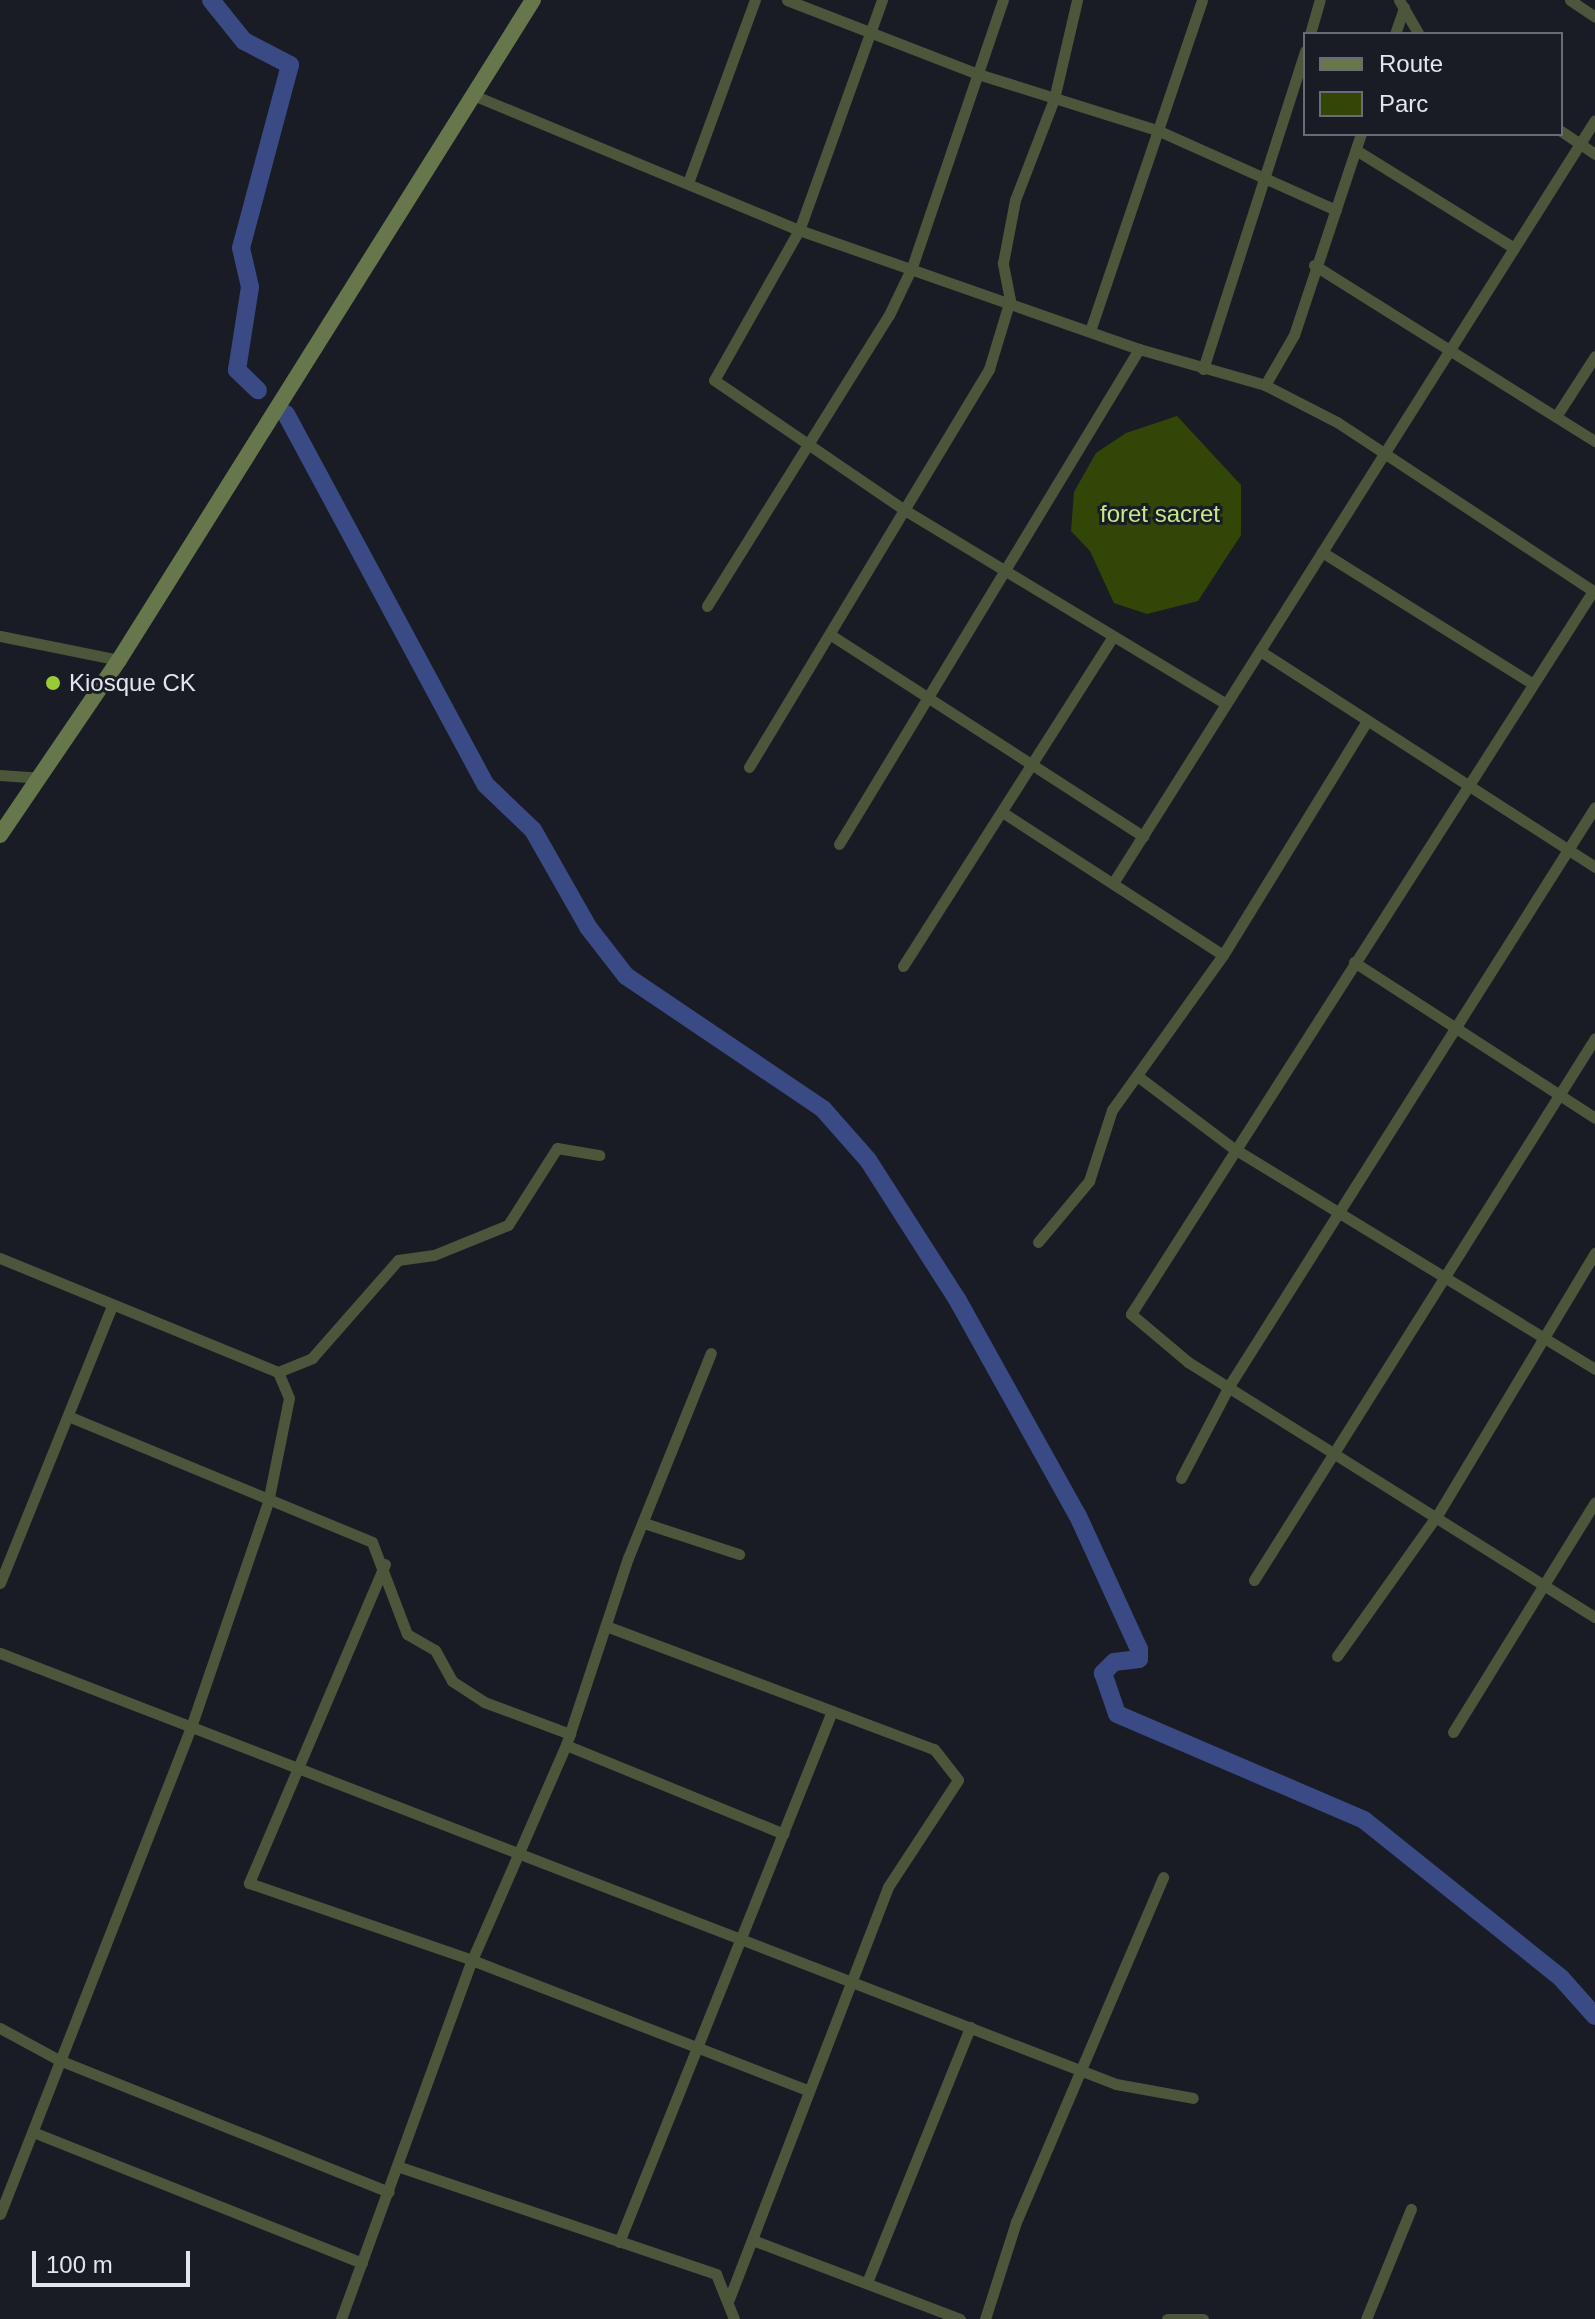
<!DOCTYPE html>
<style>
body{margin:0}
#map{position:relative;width:1595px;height:2319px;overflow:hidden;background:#191c25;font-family:Helvetica,sans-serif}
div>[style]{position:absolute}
.green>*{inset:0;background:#324608}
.river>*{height:18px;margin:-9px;padding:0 9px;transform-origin:9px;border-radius:9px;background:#394a85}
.street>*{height:11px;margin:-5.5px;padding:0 5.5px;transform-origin:5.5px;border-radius:5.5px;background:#4b563b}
.secondary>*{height:16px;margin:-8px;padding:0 8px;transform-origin:8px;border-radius:8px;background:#65774b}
.dots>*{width:22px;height:22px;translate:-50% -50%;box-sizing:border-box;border:4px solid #191c25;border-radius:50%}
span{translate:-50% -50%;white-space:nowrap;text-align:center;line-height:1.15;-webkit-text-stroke:6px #191c25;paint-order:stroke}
.park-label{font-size:24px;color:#c2e988}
.poi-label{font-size:24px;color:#e2e5eb}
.left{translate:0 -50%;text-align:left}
.legend{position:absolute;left:1303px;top:32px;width:260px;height:104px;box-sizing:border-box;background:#191c25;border:2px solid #696c74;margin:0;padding:10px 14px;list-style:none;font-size:24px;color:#e2e5eb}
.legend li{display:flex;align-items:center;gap:16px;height:40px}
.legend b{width:40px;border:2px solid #696c74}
.scale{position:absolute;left:32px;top:2251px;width:158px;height:36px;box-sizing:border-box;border:4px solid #e2e5eb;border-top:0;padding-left:10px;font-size:24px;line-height:28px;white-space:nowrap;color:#e2e5eb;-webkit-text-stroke:6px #191c25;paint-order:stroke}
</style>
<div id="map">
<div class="green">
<div style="clip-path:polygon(1177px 416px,1241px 485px,1241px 535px,1198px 601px,1147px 614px,1114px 603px,1090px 551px,1071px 531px,1074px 492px,1096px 453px,1126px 433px)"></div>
</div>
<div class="river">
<div style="left:211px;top:0;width:53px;rotate:51.2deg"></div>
<div style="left:244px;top:41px;width:52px;rotate:27.6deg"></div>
<div style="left:290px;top:65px;width:189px;rotate:105deg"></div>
<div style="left:241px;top:248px;width:40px;rotate:77deg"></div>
<div style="left:250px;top:287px;width:84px;rotate:98.9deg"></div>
<div style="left:237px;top:370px;width:29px;rotate:44deg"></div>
<div style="left:286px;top:414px;width:421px;rotate:61.7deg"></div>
<div style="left:486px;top:785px;width:65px;rotate:43.8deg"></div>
<div style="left:533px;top:830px;width:112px;rotate:60.4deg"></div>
<div style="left:588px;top:927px;width:62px;rotate:52.2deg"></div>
<div style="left:626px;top:976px;width:238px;rotate:34deg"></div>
<div style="left:823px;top:1109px;width:68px;rotate:48.6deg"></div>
<div style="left:868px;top:1160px;width:165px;rotate:57.4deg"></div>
<div style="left:957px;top:1299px;width:248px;rotate:60.9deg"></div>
<div style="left:1078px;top:1516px;width:146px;rotate:65.4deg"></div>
<div style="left:1139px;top:1649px;width:10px;rotate:90deg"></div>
<div style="left:1139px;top:1659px;width:25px;rotate:173deg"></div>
<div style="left:1114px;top:1662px;width:16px;rotate:135deg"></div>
<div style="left:1103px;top:1673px;width:43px;rotate:71.1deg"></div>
<div style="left:1117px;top:1714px;width:269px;rotate:23.2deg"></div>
<div style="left:1364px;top:1820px;width:253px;rotate:38.7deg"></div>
<div style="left:1561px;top:1978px;width:51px;rotate:48.2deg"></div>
</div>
<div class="street">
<div style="left:787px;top:0;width:205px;rotate:21.2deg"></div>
<div style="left:978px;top:74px;width:188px;rotate:17.4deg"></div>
<div style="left:1157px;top:130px;width:196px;rotate:24.1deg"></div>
<div style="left:882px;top:0;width:245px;rotate:109.8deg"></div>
<div style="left:799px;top:230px;width:172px;rotate:119.5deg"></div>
<div style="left:714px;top:380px;width:229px;rotate:34.3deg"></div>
<div style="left:903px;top:509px;width:377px;rotate:31.1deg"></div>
<div style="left:1399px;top:0;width:39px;rotate:60deg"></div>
<div style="left:1570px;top:0;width:30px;rotate:34deg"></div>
<div style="left:1310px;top:34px;width:35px;rotate:-74deg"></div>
<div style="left:1395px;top:34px;width:28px;rotate:-71deg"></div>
<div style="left:473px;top:95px;width:353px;rotate:22.5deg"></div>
<div style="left:799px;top:230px;width:360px;rotate:19.3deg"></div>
<div style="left:1139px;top:349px;width:131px;rotate:15.9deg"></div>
<div style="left:1265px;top:385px;width:81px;rotate:27.2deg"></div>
<div style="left:1337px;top:422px;width:309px;rotate:33.4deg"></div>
<div style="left:1561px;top:131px;width:41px;rotate:34.1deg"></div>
<div style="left:1356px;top:150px;width:186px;rotate:31.8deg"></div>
<div style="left:689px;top:180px;width:192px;rotate:-69.9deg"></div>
<div style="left:1314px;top:265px;width:332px;rotate:32.1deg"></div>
<div style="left:1090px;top:331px;width:349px;rotate:-71.3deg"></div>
<div style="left:1203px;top:369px;width:334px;rotate:-72.2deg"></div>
<div style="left:1265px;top:385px;width:58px;rotate:-59.9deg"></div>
<div style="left:1294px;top:335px;width:212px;rotate:-71.6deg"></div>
<div style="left:1557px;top:415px;width:70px;rotate:-57.2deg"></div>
<div style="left:1322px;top:552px;width:248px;rotate:32deg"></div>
<div style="left:1593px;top:591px;width:858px;rotate:122.58deg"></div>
<div style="left:1131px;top:1314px;width:75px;rotate:40.1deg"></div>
<div style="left:1188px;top:1362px;width:480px;rotate:32.1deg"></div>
<div style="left:707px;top:606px;width:343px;rotate:-58deg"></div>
<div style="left:889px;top:315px;width:53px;rotate:-64.4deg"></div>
<div style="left:912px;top:267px;width:282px;rotate:-71.2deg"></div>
<div style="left:0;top:636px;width:121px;rotate:11.4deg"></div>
<div style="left:834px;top:637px;width:368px;rotate:32.8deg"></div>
<div style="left:1260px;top:651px;width:399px;rotate:32.8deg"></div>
<div style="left:749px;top:767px;width:465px;rotate:-58.9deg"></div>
<div style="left:989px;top:369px;width:72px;rotate:-73.1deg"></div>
<div style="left:1010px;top:300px;width:38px;rotate:-101deg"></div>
<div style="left:1003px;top:263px;width:64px;rotate:-79.2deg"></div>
<div style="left:1015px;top:200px;width:108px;rotate:-68.9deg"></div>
<div style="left:1054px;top:99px;width:102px;rotate:-76.9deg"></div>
<div style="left:0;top:775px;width:39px;rotate:4deg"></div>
<div style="left:1002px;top:812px;width:263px;rotate:32.9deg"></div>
<div style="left:839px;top:844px;width:579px;rotate:-58.78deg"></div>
<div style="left:1113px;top:883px;width:902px;rotate:-57.72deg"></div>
<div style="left:1354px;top:962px;width:287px;rotate:32.9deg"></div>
<div style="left:903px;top:966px;width:389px;rotate:-57.5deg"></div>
<div style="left:1140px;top:1078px;width:116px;rotate:37deg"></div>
<div style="left:1233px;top:1148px;width:424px;rotate:31.4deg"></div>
<div style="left:1038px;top:1242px;width:80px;rotate:-50.1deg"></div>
<div style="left:1089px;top:1181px;width:75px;rotate:-72.1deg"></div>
<div style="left:1112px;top:1110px;width:191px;rotate:-54.4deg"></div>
<div style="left:1223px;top:955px;width:271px;rotate:-58.4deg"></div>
<div style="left:0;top:1258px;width:300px;rotate:22.3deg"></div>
<div style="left:278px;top:1372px;width:28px;rotate:67deg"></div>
<div style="left:289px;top:1398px;width:106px;rotate:101.4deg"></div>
<div style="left:268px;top:1502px;width:238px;rotate:108.9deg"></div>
<div style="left:191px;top:1727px;width:523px;rotate:111.41deg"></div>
<div style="left:278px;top:1372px;width:37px;rotate:-22deg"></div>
<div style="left:312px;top:1358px;width:130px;rotate:-48.7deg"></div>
<div style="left:398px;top:1260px;width:36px;rotate:-8deg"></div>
<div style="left:434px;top:1255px;width:80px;rotate:-22.1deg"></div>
<div style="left:508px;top:1225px;width:91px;rotate:-57.5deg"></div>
<div style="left:557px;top:1148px;width:43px;rotate:9.5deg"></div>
<div style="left:68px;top:1416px;width:329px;rotate:22.5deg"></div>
<div style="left:372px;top:1542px;width:98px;rotate:69.2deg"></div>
<div style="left:407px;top:1634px;width:32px;rotate:30deg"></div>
<div style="left:435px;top:1650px;width:35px;rotate:61deg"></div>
<div style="left:452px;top:1681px;width:38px;rotate:33deg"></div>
<div style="left:484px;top:1702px;width:92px;rotate:20.4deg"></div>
<div style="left:1181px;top:1478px;width:104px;rotate:-62.4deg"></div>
<div style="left:1229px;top:1386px;width:685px;rotate:-57.7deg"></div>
<div style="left:647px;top:1524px;width:97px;rotate:18.1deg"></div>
<div style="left:385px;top:1564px;width:347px;rotate:113.1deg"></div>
<div style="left:249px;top:1883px;width:236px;rotate:19deg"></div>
<div style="left:472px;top:1960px;width:359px;rotate:21.2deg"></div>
<div style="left:1254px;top:1580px;width:640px;rotate:-57.82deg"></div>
<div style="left:0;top:1583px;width:299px;rotate:-68deg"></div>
<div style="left:606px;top:1626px;width:350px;rotate:20.6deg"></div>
<div style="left:934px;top:1749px;width:39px;rotate:52deg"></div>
<div style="left:958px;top:1780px;width:128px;rotate:123.2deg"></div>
<div style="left:888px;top:1887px;width:442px;rotate:111.1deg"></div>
<div style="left:0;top:1653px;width:1196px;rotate:21.12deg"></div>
<div style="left:1116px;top:2084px;width:78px;rotate:10.3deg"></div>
<div style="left:1337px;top:1656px;width:174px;rotate:-54.6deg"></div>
<div style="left:1438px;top:1514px;width:305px;rotate:-59deg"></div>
<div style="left:1453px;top:1732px;width:270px;rotate:-58.3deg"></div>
<div style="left:566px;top:1745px;width:235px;rotate:22.2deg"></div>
<div style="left:0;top:2028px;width:67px;rotate:28.5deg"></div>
<div style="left:59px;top:2060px;width:355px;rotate:21.8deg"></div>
<div style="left:33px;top:2132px;width:354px;rotate:21.7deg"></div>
<div style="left:397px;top:2166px;width:337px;rotate:18.7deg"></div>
<div style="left:716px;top:2274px;width:48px;rotate:68.2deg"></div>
<div style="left:755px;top:2241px;width:219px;rotate:20.8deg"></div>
<div style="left:619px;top:2242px;width:572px;rotate:-68.14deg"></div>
<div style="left:868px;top:2280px;width:273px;rotate:-68deg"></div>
<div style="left:341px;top:2319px;width:382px;rotate:-70deg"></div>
<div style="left:472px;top:1960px;width:235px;rotate:-66.4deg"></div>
<div style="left:566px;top:1745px;width:197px;rotate:-71.7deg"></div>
<div style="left:628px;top:1558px;width:221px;rotate:-68deg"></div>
<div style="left:985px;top:2319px;width:102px;rotate:-72.3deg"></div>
<div style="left:1016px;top:2222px;width:375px;rotate:-66.9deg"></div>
<div style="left:1167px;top:2319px;width:36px"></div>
<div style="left:1366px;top:2319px;width:119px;rotate:-67.8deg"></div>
</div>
<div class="secondary">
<div style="left:0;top:835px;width:212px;rotate:-55.8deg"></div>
<div style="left:119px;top:660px;width:779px;rotate:-57.9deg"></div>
</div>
<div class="dots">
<div style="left:53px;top:683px;background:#99cb36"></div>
</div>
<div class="park-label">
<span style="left:1160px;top:514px">foret sacret</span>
</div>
<div class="poi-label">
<span class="left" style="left:69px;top:683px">Kiosque CK</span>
</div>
<ul class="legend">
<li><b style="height:10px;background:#65774b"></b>Route</li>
<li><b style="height:22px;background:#324608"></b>Parc</li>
</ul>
<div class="scale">100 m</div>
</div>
